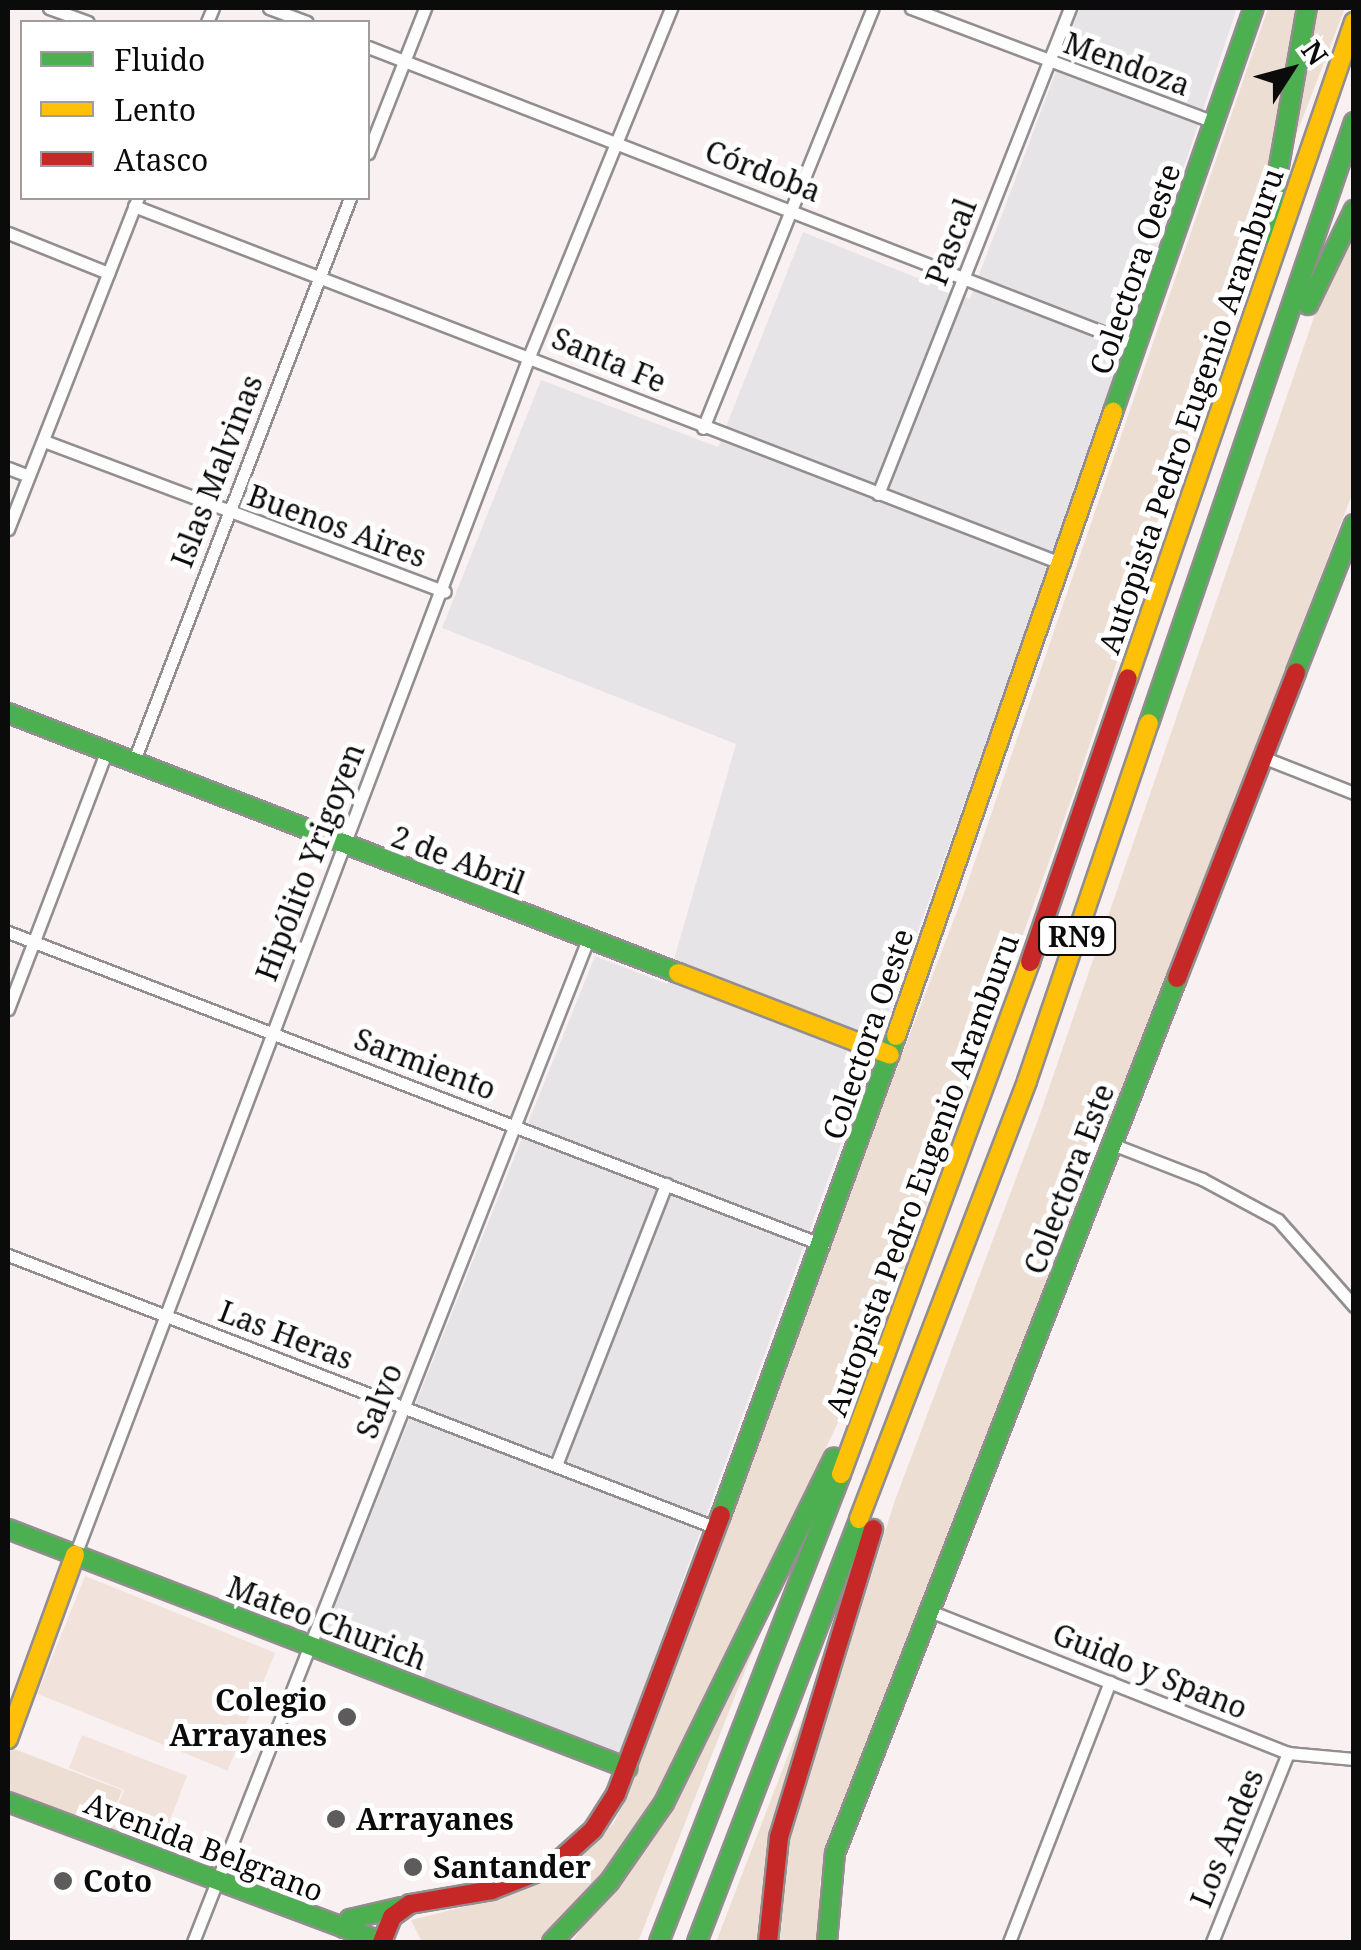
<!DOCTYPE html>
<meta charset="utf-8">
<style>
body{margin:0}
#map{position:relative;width:1361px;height:1950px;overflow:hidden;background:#f9f0f1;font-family:"Noto Serif",serif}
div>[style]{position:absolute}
.industrial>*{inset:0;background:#e7e4e8}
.green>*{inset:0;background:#edded3;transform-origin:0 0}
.pitch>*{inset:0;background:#f1e2dc;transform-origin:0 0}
.roads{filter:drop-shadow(2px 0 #928e8f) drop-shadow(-2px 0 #928e8f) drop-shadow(0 2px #928e8f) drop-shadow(0 -2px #928e8f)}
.street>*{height:11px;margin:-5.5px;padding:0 5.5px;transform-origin:5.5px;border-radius:5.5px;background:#fefdfd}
.fast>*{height:18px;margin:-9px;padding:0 9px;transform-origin:9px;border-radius:9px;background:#4caf50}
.slow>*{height:18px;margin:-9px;padding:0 9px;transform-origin:9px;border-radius:9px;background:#ffc107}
.jam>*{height:18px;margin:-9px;padding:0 9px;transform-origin:9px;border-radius:9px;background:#c62828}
.dots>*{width:28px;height:28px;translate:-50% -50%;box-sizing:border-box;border:5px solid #fff;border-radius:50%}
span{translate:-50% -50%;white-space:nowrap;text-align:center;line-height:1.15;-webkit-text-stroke:10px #fff;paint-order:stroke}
.shield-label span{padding:2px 8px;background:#fff;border:2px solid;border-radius:8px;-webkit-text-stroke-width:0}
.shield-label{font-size:28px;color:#0b0b0b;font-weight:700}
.street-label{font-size:30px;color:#0b0b0b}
.poi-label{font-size:30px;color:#0b0b0b;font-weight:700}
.right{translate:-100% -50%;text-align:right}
.left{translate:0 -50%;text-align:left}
.frame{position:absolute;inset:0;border:10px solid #0b0b0b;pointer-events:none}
.legend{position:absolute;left:20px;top:20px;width:350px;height:180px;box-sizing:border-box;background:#fff;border:2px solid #9d9d9d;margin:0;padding:12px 18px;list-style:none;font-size:30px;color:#0b0b0b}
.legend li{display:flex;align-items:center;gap:20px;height:50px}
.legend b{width:50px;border:2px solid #9d9d9d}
.north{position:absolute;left:1241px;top:20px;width:100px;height:100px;-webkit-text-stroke:8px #fff;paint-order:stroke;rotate:54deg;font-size:28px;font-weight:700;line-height:40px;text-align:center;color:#0b0b0b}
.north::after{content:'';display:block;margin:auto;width:35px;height:45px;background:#0b0b0b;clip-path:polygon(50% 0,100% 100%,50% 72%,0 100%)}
</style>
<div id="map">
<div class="industrial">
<div style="clip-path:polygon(1080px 8px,1237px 8px,1056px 550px,619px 1756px,320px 1642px,595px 956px,667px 984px,736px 744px,442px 628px,541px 380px,718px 447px,803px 232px,970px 299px)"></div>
</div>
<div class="green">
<div style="clip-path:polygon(1268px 8px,1303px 8px,1257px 236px,1076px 786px,880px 1335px,645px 1825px,538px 1942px,422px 1942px,411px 1920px,487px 1901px,562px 1869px,613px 1824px,627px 1796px,779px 1374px,963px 896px)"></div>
<div style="clip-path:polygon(1317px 8px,1345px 8px,1295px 138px)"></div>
<div style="clip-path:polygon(1353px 229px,1353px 492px,843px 1815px,820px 1881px,817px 1942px,780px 1942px,788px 1843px,894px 1503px,1039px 1117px,1314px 317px)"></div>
<div style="clip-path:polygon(773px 1600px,638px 1942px,572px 1942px,585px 1923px)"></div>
<div style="clip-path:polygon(817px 1680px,762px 1942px,716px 1942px)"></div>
<div style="left:9px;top:1747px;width:121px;height:46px;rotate:21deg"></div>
</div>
<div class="pitch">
<div style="left:85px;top:1576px;width:205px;height:127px;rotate:22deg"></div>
<div style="clip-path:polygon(82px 1735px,187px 1776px,158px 1851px,108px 1831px,124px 1790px,69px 1768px)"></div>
</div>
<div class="roads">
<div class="street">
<div style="left:49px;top:8px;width:41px;rotate:19.7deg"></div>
<div style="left:269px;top:8px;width:40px;rotate:20.2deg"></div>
<div style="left:911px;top:8px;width:325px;rotate:20.6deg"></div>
<div style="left:207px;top:22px;width:15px;rotate:-67deg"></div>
<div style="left:368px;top:47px;width:826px;rotate:21.22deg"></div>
<div style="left:368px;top:153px;width:156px;rotate:-68.5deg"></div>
<div style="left:134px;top:206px;width:996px;rotate:21.07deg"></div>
<div style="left:8px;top:233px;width:108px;rotate:21.8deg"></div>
<div style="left:703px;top:428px;width:453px;rotate:-68deg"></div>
<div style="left:44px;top:441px;width:428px;rotate:20.6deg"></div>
<div style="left:8px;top:468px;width:22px;rotate:21deg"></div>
<div style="left:878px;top:494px;width:523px;rotate:-68.44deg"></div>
<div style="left:8px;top:529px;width:356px;rotate:-68.6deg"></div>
<div style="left:1262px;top:757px;width:99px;rotate:21.4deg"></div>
<div style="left:133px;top:763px;width:605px;rotate:-68.99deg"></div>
<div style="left:8px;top:932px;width:873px;rotate:21.01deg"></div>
<div style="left:8px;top:1009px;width:275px;rotate:-69.1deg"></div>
<div style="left:1112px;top:1144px;width:97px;rotate:21.3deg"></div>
<div style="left:1202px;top:1179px;width:86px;rotate:28.3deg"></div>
<div style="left:1278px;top:1220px;width:115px;rotate:48.5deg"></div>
<div style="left:8px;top:1255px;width:757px;rotate:21.07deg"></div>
<div style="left:556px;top:1465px;width:302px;rotate:-68.6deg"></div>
<div style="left:75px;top:1555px;width:1284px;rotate:-69.25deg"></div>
<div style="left:530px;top:354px;width:374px;rotate:-67.8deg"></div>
<div style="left:932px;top:1612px;width:383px;rotate:21.6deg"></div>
<div style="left:1288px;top:1753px;width:66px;rotate:5.2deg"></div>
<div style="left:193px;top:1942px;width:1078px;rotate:-68.5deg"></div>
<div style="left:1009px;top:1942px;width:279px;rotate:-68.8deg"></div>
<div style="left:1212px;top:1942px;width:204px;rotate:-68.1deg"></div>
</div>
<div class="fast">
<div style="left:1267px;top:234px;width:230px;rotate:-80deg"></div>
<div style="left:1308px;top:305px;width:106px;rotate:-64.2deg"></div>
<div style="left:1113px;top:412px;width:428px;rotate:-70.8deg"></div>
<div style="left:1296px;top:672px;width:159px;rotate:-68.6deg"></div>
<div style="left:8px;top:713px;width:719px;rotate:21.21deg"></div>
<div style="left:1149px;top:723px;width:635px;rotate:-71.17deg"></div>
<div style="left:721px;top:1515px;width:510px;rotate:-69.93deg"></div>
<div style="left:8px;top:1529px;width:664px;rotate:21.11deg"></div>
<div style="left:8px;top:1802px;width:399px;rotate:20.5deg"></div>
<div style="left:344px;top:1928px;width:11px;rotate:-56deg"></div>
<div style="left:350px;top:1919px;width:53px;rotate:-13deg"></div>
<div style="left:552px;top:1942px;width:84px;rotate:-46.4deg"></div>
<div style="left:610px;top:1881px;width:95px;rotate:-55.3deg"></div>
<div style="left:664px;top:1803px;width:385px;rotate:-63.8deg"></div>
<div style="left:659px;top:1942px;width:502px;rotate:-68.75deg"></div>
<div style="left:697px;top:1942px;width:453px;rotate:-69deg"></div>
<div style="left:827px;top:1942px;width:89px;rotate:-84.9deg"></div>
<div style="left:835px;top:1853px;width:939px;rotate:-68.65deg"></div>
</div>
<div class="slow">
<div style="left:1128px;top:678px;width:694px;rotate:-70.99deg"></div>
<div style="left:678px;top:973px;width:227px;rotate:21.1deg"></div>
<div style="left:896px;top:1036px;width:661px;rotate:-70.82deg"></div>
<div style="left:841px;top:1474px;width:546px;rotate:-69.74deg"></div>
<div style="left:859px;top:1519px;width:469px;rotate:-69deg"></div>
<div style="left:1027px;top:1081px;width:378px;rotate:-71.2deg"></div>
<div style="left:8px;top:1739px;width:196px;rotate:-70deg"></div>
</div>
<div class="jam">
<div style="left:1030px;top:962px;width:300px;rotate:-71deg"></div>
<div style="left:1177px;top:978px;width:328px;rotate:-68.7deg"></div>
<div style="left:382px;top:1942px;width:27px;rotate:-68deg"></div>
<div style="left:392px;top:1917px;width:22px;rotate:-36deg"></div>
<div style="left:410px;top:1904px;width:83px;rotate:-9.7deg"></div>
<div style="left:492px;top:1890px;width:66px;rotate:-21.5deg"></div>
<div style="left:553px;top:1866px;width:54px;rotate:-42deg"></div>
<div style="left:593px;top:1830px;width:43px;rotate:-57.4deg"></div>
<div style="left:616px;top:1794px;width:298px;rotate:-69.4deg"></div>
<div style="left:768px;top:1942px;width:106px;rotate:-84deg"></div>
<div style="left:779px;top:1837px;width:322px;rotate:-73deg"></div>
</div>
</div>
<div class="dots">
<div style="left:347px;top:1717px;background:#5e5b5c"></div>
<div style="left:336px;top:1819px;background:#5e5b5c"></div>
<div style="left:413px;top:1867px;background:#5e5b5c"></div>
<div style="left:63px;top:1881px;background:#5e5b5c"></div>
</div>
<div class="shield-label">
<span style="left:1077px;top:936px">RN9</span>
</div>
<div class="street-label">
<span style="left:1127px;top:64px;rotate:20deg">Mendoza</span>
<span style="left:763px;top:171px;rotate:21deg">Córdoba</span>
<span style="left:951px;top:242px;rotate:-69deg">Pascal</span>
<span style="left:1135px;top:269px;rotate:-71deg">Colectora Oeste</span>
<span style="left:609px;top:360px;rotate:23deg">Santa Fe</span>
<span style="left:1191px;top:411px;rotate:-71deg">Autopista Pedro Eugenio Aramburu</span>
<span style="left:217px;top:471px;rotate:-69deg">Islas Malvinas</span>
<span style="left:337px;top:526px;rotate:20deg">Buenos Aires</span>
<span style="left:458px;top:860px;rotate:21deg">2 de Abril</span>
<span style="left:310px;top:862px;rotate:-69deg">Hipólito Yrigoyen</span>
<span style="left:868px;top:1034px;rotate:-71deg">Colectora Oeste</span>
<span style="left:425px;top:1064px;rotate:21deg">Sarmiento</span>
<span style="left:922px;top:1175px;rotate:-70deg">Autopista Pedro Eugenio Aramburu</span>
<span style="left:1069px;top:1179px;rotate:-69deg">Colectora Este</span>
<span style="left:286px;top:1335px;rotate:21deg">Las Heras</span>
<span style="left:379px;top:1401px;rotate:-69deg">Salvo</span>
<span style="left:327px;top:1623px;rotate:21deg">Mateo Churich</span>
<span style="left:1150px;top:1671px;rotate:22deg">Guido y Spano</span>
<span style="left:1227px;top:1838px;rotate:-68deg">Los Andes</span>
<span style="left:204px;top:1847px;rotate:21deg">Avenida Belgrano</span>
</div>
<div class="poi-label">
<span class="right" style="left:327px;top:1717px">Colegio<br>Arrayanes</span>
<span class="left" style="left:356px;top:1819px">Arrayanes</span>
<span class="left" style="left:433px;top:1867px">Santander</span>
<span class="left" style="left:83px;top:1881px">Coto</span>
</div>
<div class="frame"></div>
<ul class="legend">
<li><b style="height:12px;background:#4caf50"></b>Fluido</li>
<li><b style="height:12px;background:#ffc107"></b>Lento</li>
<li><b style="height:12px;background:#c62828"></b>Atasco</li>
</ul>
<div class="north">N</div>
</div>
